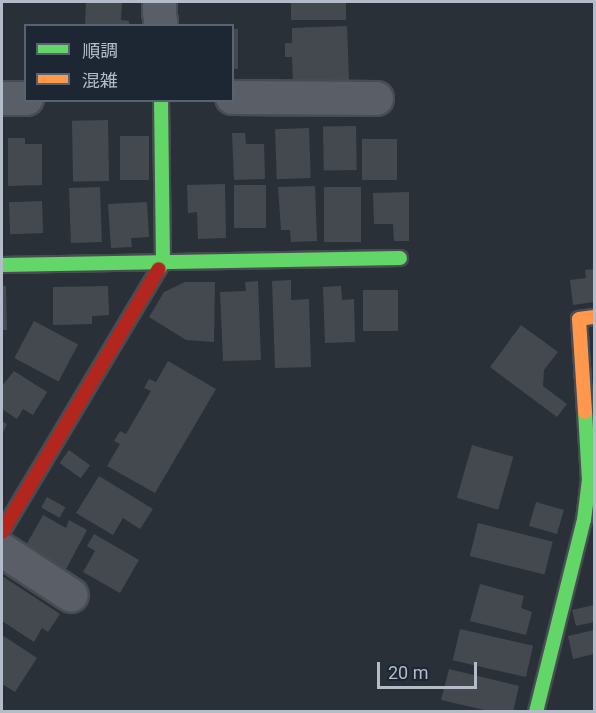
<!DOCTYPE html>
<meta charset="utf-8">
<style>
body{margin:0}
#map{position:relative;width:596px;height:713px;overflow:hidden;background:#2a3038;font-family:Roboto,"Noto Sans JP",sans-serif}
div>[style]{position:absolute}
.building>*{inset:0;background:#444950;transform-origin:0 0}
.roads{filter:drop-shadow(2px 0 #484c53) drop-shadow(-2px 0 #484c53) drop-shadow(0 2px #484c53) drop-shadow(0 -2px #484c53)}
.street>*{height:33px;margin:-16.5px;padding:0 16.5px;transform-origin:16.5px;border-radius:16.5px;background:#5a5e66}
.fast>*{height:14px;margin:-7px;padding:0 7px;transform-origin:7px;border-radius:7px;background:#63d668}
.slow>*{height:14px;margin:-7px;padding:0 7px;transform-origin:7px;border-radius:7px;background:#ff974d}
.jam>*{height:14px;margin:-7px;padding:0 7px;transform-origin:7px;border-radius:7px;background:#b3261e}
span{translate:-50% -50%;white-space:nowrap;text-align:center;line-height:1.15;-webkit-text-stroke:6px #1d2633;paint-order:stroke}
.frame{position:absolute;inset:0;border:3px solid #b4bcc9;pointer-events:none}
.legend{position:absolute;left:24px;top:24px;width:210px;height:78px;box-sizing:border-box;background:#1d2633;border:2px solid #59626f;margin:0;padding:8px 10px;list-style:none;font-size:18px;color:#b4bcc9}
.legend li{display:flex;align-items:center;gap:12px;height:30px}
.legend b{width:30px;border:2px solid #59626f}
.scale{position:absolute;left:377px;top:662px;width:100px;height:27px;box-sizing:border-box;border:3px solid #b4bcc9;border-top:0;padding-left:8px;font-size:18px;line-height:21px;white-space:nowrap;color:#b4bcc9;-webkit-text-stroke:4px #1d2633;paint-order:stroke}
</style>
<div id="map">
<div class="building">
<div style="clip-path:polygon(86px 2px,122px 2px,121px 20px,129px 21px,129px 26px,85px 26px)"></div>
<div style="left:291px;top:2px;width:55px;height:18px"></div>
<div style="clip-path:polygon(347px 26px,349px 80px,293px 82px,292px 57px,285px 57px,285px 43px,292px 43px,292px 28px)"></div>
<div style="left:232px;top:29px;width:6px;height:40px"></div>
<div style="left:108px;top:120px;width:61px;height:36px;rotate:89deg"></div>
<div style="left:356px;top:126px;width:44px;height:33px;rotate:89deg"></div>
<div style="left:309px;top:128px;width:50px;height:34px;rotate:88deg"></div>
<div style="clip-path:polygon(232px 133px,245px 133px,246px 144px,264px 144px,265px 179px,234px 180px)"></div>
<div style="left:120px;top:136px;width:29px;height:44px"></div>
<div style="clip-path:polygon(8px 138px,25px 138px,25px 144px,42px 144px,42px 185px,8px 186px)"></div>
<div style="left:362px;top:139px;width:35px;height:41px"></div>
<div style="clip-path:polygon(225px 184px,226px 238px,198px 239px,197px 212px,188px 213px,187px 185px)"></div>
<div style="left:234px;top:185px;width:32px;height:43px"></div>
<div style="clip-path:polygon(315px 186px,317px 241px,291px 242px,290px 230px,281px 230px,278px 187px)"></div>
<div style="left:100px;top:187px;width:55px;height:31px;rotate:88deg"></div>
<div style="left:324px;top:187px;width:37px;height:55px"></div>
<div style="clip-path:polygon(409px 192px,409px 241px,394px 241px,393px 224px,374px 224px,373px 193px)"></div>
<div style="left:42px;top:201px;width:32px;height:33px;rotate:88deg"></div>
<div style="clip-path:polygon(147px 202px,149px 237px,131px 238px,132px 247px,111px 248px,108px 204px)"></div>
<div style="clip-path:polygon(594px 269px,594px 302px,573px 305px,570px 280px,586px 278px,585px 270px)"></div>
<div style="clip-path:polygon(291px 280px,291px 300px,309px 299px,311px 367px,275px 368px,272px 281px)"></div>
<div style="clip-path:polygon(258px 281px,261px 360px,223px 361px,220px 292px,246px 291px,245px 282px)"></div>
<div style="clip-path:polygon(185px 282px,215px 282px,214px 342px,186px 340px,149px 317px,164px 292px)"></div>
<div style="clip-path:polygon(2px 286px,6px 286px,7px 330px,2px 330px)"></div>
<div style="clip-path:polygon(108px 286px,109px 315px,92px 316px,92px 324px,53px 325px,53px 287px)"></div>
<div style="clip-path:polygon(341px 286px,342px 300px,354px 299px,355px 342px,325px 343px,323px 287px)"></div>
<div style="left:363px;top:290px;width:35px;height:41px"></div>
<div style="left:34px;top:321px;width:50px;height:42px;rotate:28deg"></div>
<div style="clip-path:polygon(521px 325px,558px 352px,544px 370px,543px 386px,567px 404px,557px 417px,490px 367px)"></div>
<div style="clip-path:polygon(168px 361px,216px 389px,155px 493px,107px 466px,120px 444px,114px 441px,120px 431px,126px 434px,151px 391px,144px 388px,149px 379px,156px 382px)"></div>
<div style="clip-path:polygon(14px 371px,47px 392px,33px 415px,23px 409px,17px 419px,2px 409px,2px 386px)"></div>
<div style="clip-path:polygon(2px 421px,7px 424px,2px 434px)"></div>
<div style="left:472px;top:445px;width:43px;height:55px;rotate:16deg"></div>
<div style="left:69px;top:450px;width:26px;height:16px;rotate:36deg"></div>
<div style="clip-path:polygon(99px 476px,153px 509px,140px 529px,123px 518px,113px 535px,76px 513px)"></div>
<div style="left:47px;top:497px;width:21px;height:12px;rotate:29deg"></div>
<div style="left:536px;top:502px;width:29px;height:25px;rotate:16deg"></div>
<div style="clip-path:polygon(43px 515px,66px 528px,69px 520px,87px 530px,66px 569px,25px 547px)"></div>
<div style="left:478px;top:523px;width:77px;height:34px;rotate:14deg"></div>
<div style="clip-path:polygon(94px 534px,139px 560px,120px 593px,83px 572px,95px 551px,87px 546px)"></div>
<div style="clip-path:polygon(2px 576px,60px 614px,48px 632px,42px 628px,34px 642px,2px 621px)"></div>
<div style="clip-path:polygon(480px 584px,524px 596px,521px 608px,532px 612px,526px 635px,470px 621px)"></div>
<div style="clip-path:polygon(594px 605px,594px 622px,576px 626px,572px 610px)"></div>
<div style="left:460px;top:629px;width:75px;height:32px;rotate:13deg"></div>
<div style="clip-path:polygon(594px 630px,594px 654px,573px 659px,568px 636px)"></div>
<div style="clip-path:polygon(2px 635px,37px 658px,15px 692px,2px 684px)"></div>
<div style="clip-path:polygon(449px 669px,519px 686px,513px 712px,493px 712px,441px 700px)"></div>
</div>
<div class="roads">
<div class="street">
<div style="left:159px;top:2px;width:24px;rotate:88deg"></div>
<div style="left:232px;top:97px;width:144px;rotate:0.4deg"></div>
<div style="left:2px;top:98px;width:24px"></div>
<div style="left:2px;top:550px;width:82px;rotate:33.1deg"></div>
</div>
<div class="fast">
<div style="left:2px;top:265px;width:398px;rotate:-1deg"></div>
<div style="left:159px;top:269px;width:8px;rotate:-60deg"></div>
<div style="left:163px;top:262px;width:162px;rotate:-90.7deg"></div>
<div style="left:536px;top:712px;width:198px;rotate:-76deg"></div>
<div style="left:584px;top:520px;width:39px;rotate:-83deg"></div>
<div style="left:589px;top:481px;width:69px;rotate:-93.3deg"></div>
</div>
<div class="slow">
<div style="left:585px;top:412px;width:93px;rotate:-93.7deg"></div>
<div style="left:579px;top:319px;width:15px;rotate:-8deg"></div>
</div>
<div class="jam">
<div style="left:2px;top:532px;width:306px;rotate:-59.2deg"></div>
</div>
</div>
<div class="frame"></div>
<ul class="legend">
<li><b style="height:8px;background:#63d668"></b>順調</li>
<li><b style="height:8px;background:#ff974d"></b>混雑</li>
</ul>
<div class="scale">20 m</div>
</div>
